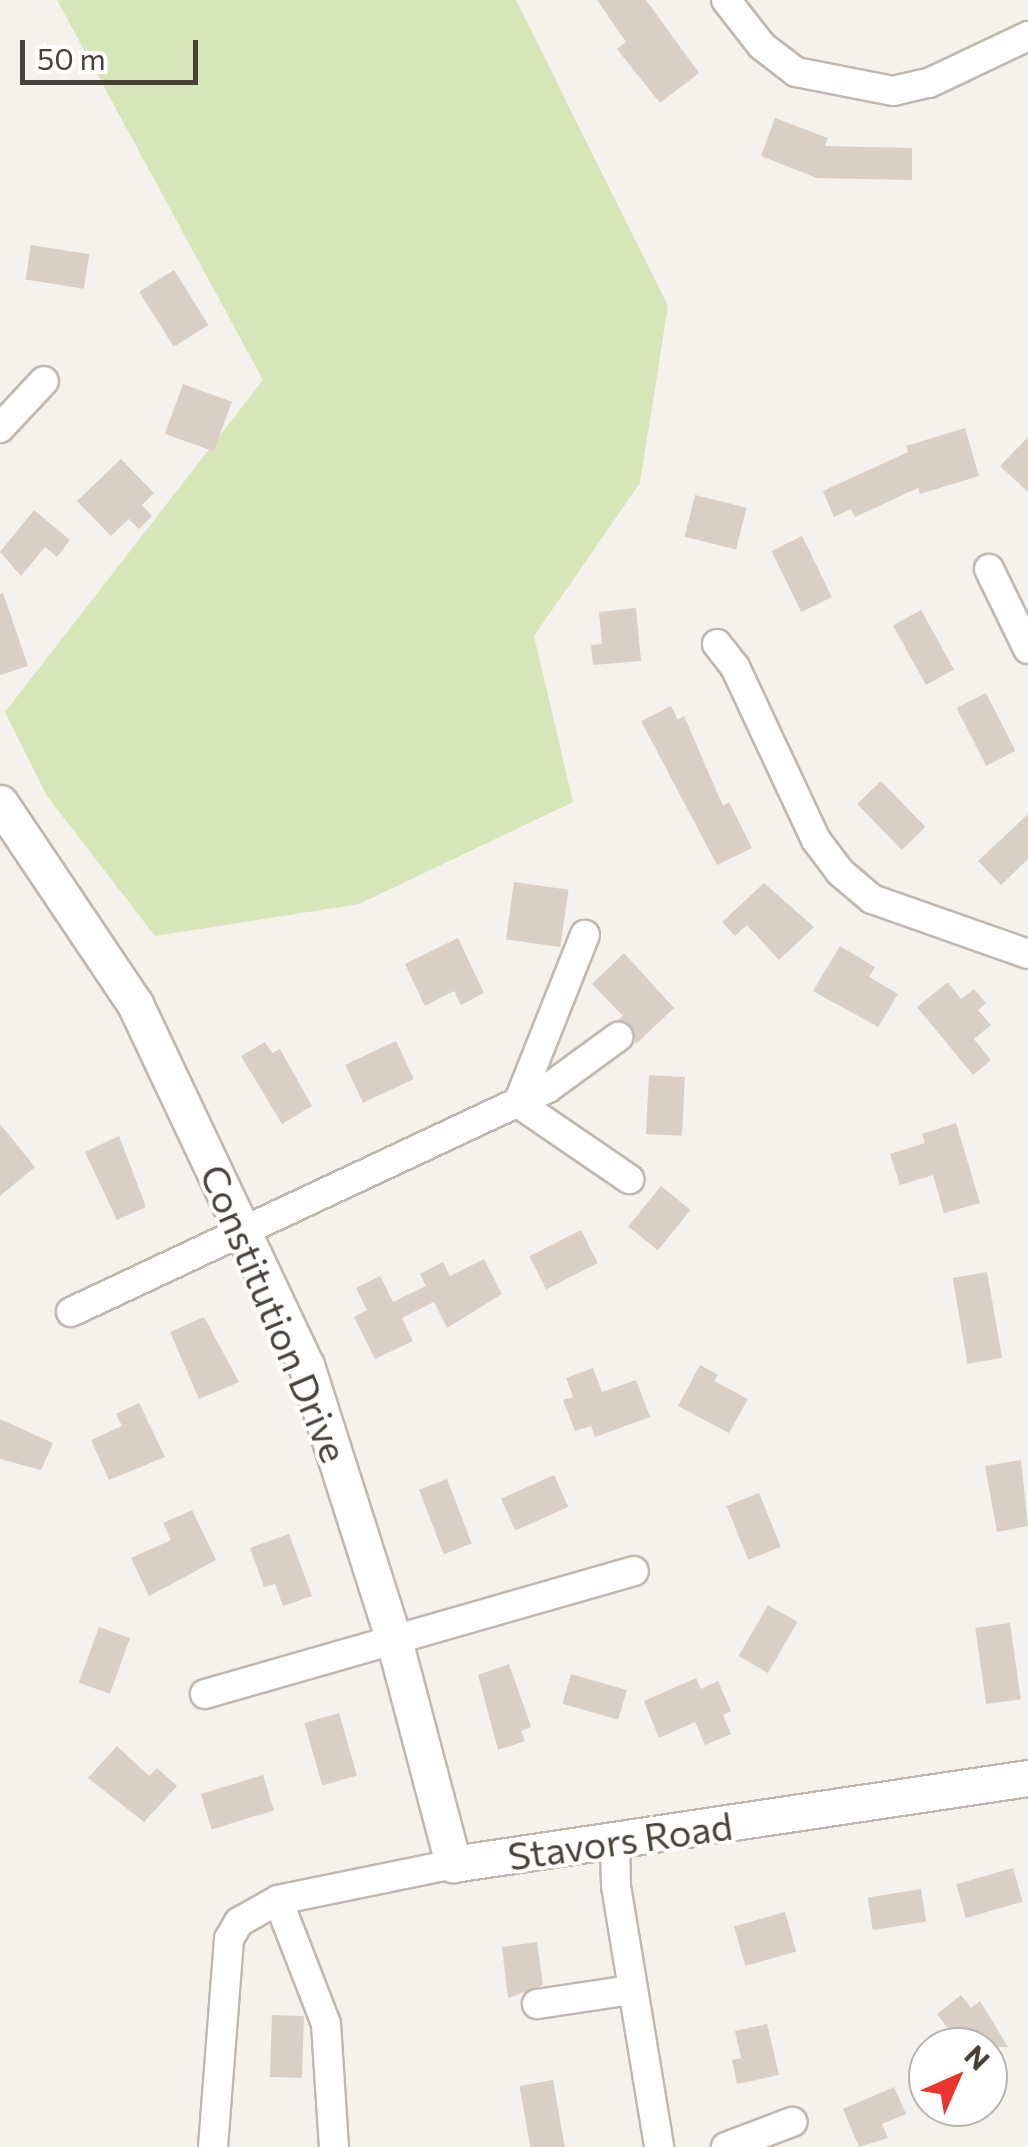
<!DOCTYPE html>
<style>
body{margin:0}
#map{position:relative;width:1028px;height:2147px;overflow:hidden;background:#f5f1ec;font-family:Commissioner,sans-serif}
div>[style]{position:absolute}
.green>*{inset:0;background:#d7e6b9}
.building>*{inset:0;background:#d9cfc5;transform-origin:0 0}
.roads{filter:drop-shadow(2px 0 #c0b8af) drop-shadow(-2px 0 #c0b8af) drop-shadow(0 2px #c0b8af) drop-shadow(0 -2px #c0b8af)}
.minor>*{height:28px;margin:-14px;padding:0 14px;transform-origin:14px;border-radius:14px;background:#fff}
.tertiary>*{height:35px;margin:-17.5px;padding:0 17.5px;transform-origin:17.5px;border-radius:17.5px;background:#fff}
span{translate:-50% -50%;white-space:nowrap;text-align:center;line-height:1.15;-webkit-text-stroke:8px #fff;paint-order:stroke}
.street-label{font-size:38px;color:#49423a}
.north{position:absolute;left:908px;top:2027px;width:100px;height:100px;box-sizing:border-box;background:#fff;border:2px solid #b6b3b0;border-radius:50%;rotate:45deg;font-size:28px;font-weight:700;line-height:40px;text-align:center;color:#49423a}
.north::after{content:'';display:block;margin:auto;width:35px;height:45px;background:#eb342e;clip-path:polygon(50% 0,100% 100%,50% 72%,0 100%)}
.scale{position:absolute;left:20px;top:40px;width:178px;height:45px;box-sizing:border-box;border:5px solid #49423a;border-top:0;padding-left:12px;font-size:30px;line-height:35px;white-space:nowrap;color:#49423a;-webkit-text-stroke:8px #fff;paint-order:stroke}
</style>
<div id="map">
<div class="green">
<div style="clip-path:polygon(57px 0,516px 0,668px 306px,640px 483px,534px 636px,573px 802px,359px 904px,155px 936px,47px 796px,5px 712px,263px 380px)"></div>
</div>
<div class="building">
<div style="clip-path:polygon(597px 0,646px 0,699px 73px,660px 103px,617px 49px,626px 42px)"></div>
<div style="clip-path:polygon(775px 118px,828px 138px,825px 146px,912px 148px,912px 180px,817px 178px,761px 156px)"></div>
<div style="left:31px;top:245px;width:59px;height:35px;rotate:9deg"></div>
<div style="left:174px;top:270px;width:65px;height:41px;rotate:58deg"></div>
<div style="left:183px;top:384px;width:52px;height:53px;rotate:20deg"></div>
<div style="clip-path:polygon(965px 428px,979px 476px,920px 494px,918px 488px,855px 517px,851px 509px,834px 517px,823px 491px,908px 452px,906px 446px)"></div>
<div style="clip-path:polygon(1028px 437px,1028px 492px,1000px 466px)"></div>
<div style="clip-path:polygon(121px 459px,154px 493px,142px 505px,152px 516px,139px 529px,129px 519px,111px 536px,77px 501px)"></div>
<div style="left:695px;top:495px;width:53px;height:43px;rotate:14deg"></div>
<div style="clip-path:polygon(34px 510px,70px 540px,57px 557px,45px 547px,21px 576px,0 552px)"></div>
<div style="left:802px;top:536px;width:68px;height:34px;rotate:64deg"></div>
<div style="clip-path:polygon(3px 593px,28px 666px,0 675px,0 594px)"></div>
<div style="clip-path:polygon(636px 608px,641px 661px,593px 665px,591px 645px,602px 644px,599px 612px)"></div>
<div style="left:921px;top:610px;width:68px;height:32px;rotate:61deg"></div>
<div style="left:986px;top:693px;width:65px;height:33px;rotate:63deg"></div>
<div style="clip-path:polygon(671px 706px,678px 720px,684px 716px,723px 806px,729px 802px,752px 848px,717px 865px,641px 721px)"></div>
<div style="left:881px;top:781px;width:64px;height:33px;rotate:46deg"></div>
<div style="clip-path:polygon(1028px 814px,1028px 859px,1001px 885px,978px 861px)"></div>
<div style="left:514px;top:882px;width:55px;height:58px;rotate:8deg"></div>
<div style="clip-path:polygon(764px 883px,814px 927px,779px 960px,747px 925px,735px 936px,722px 922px)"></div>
<div style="clip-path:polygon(458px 938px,484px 993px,461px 1005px,454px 991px,425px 1006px,405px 964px)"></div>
<div style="clip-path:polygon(840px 946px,875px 967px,869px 977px,898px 994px,878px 1027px,813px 991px)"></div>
<div style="clip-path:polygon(624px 953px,674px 1008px,636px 1044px,631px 1026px,618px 1020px,623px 1016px,592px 984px)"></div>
<div style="clip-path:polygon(948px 982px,961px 999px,974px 989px,986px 1003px,978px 1010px,991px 1025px,974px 1039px,991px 1060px,973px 1075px,917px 1007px)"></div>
<div style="left:396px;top:1041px;width:42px;height:56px;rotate:65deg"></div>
<div style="clip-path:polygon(265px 1042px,272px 1053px,280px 1049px,312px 1106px,282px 1124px,241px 1056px)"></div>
<div style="left:649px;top:1075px;width:36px;height:59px;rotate:3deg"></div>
<div style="clip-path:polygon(956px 1123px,980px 1203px,944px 1213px,933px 1175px,900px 1185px,890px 1154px,925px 1143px,922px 1134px)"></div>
<div style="clip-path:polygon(0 1124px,35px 1167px,0 1196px)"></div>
<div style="clip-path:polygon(119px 1136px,146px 1207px,117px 1220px,85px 1152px)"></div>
<div style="left:661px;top:1186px;width:38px;height:52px;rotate:39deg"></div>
<div style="left:581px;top:1230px;width:37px;height:58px;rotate:63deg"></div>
<div style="clip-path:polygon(484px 1259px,502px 1294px,447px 1328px,434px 1302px,402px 1318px,413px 1341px,375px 1359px,354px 1317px,367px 1310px,356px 1288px,380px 1276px,393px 1302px,426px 1286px,420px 1274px,443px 1262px,450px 1276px)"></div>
<div style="left:987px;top:1272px;width:87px;height:35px;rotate:80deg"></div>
<div style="clip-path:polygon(204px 1317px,239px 1382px,199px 1399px,170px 1332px)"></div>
<div style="clip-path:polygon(700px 1365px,718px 1375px,714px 1381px,748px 1399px,729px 1433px,678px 1406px)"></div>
<div style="clip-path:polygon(593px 1368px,602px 1392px,636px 1380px,650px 1417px,595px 1437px,591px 1426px,575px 1431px,563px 1400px,573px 1397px,566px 1378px)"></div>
<div style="clip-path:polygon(139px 1403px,165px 1457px,109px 1480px,91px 1440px,122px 1426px,116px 1414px)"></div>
<div style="clip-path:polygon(0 1419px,53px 1443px,41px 1470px,0 1459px)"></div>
<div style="clip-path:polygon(1021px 1460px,1028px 1526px,997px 1532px,985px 1466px)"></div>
<div style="left:554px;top:1475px;width:35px;height:58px;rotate:66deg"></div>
<div style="left:447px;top:1479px;width:69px;height:30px;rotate:69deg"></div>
<div style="left:759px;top:1493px;width:58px;height:35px;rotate:68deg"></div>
<div style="clip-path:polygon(192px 1510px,216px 1560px,149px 1596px,131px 1558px,171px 1540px,163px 1523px)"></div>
<div style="clip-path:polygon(289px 1534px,312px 1596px,283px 1606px,275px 1584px,264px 1587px,250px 1548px)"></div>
<div style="left:768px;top:1605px;width:34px;height:59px;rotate:30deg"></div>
<div style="left:1010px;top:1623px;width:77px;height:35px;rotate:82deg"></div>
<div style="left:99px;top:1627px;width:33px;height:59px;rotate:20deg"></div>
<div style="clip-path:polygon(509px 1664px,531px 1727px,521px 1731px,525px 1741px,498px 1750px,478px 1675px)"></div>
<div style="left:571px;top:1674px;width:58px;height:31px;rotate:16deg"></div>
<div style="clip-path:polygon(696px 1678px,701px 1689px,718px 1681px,731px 1711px,723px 1715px,731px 1734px,705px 1745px,695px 1722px,659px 1738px,644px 1701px)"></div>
<div style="left:339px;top:1713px;width:65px;height:36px;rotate:74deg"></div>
<div style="clip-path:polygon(117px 1746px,149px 1776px,157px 1768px,177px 1786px,144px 1822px,88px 1778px)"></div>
<div style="left:263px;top:1775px;width:37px;height:65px;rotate:73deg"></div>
<div style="left:1013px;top:1868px;width:35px;height:59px;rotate:74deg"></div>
<div style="left:921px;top:1889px;width:33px;height:54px;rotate:81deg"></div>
<div style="left:785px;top:1912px;width:41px;height:53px;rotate:74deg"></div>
<div style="clip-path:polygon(537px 1942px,543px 1985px,508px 1998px,502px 1947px)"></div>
<div style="clip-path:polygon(961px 1995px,971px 2008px,980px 2001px,1008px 2047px,963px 2047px,937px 2014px)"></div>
<div style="left:272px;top:2015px;width:32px;height:62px;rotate:2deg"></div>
<div style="clip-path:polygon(767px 2024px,779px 2075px,737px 2084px,732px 2060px,741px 2058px,735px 2031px)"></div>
<div style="left:553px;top:2080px;width:68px;height:34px;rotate:80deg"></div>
<div style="clip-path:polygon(894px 2087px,906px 2114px,882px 2124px,888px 2138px,859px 2147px,843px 2109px)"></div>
</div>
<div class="roads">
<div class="minor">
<div style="left:726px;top:0;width:58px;rotate:52deg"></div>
<div style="left:762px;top:46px;width:43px;rotate:37.4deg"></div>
<div style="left:796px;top:72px;width:99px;rotate:11.1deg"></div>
<div style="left:893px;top:91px;width:37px;rotate:-13deg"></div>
<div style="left:929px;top:83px;width:110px;rotate:-25.4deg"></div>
<div style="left:0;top:428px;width:64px;rotate:-46.9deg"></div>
<div style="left:989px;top:569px;width:89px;rotate:64deg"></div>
<div style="left:717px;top:644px;width:29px;rotate:52deg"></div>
<div style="left:735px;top:667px;width:191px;rotate:64.9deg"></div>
<div style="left:816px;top:840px;width:40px;rotate:53deg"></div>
<div style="left:840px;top:872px;width:42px;rotate:40.2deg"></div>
<div style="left:872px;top:899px;width:165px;rotate:19.4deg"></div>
<div style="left:518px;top:1103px;width:181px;rotate:-68.3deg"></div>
<div style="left:518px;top:1103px;width:135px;rotate:34.4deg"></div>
<div style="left:71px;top:1312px;width:527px;rotate:-25.15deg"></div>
<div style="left:548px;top:1088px;width:87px;rotate:-36.1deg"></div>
<div style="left:205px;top:1694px;width:446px;rotate:-16deg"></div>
<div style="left:615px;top:1841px;width:45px;rotate:88.7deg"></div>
<div style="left:616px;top:1886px;width:265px;rotate:80.6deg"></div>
<div style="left:278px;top:1900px;width:133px;rotate:68.8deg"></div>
<div style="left:326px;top:2024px;width:123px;rotate:86.3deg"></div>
<div style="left:537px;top:2004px;width:95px;rotate:-8.5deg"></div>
<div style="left:213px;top:2147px;width:209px;rotate:-85.6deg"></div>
<div style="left:229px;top:1939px;width:20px;rotate:-60deg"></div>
<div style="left:239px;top:1922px;width:45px;rotate:-29.4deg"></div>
<div style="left:278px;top:1900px;width:179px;rotate:-11.6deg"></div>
<div style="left:726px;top:2147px;width:71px;rotate:-20.7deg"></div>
</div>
<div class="tertiary">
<div style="left:0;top:803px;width:242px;rotate:56.1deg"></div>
<div style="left:135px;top:1004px;width:399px;rotate:64.7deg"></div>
<div style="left:306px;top:1365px;width:289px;rotate:72.3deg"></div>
<div style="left:394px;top:1640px;width:232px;rotate:75.2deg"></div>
<div style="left:453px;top:1864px;width:581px;rotate:-8.51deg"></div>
</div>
</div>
<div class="street-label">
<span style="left:275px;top:1313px;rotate:67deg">Constitution Drive</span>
<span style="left:620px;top:1840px;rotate:-8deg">Stavors Road</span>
</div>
<div class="north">N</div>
<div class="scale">50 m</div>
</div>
